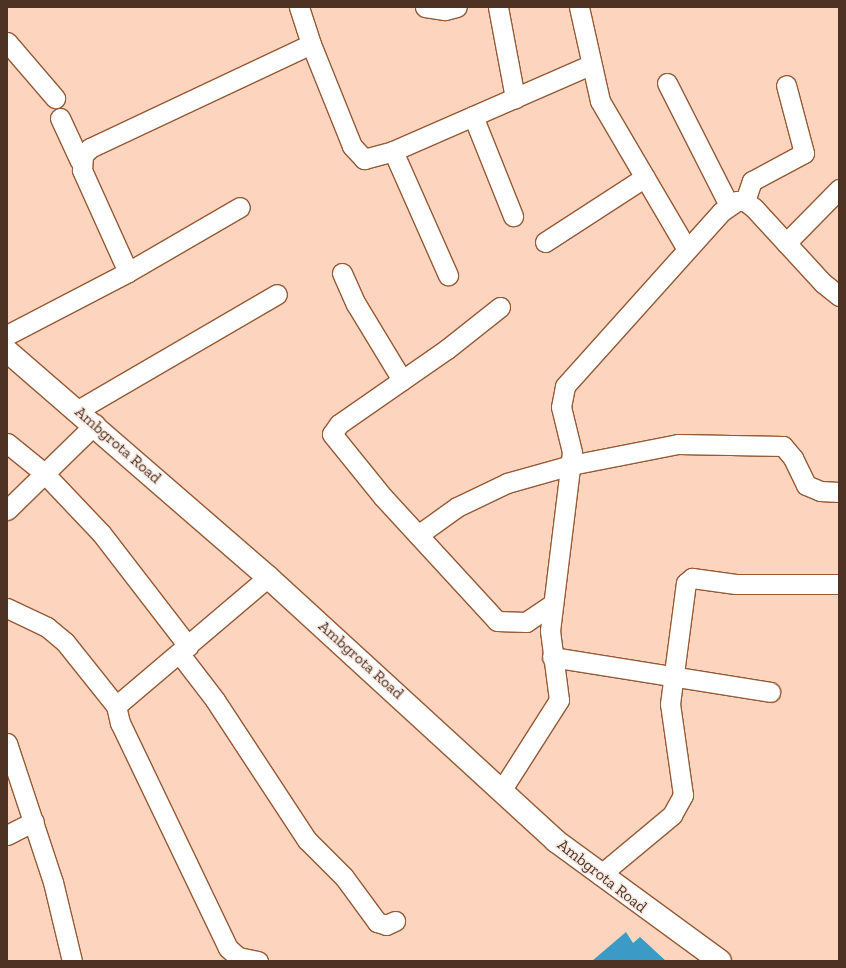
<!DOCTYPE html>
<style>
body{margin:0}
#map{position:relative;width:846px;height:968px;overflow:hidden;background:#fdd4bd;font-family:"Zilla Slab",serif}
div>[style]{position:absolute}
.water>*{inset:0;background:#3b9bc6}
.roads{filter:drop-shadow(1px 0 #955a36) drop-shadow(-1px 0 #955a36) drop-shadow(0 1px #955a36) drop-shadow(0 -1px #955a36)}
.minor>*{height:19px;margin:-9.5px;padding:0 9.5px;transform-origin:9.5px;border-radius:9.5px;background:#fff}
.major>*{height:22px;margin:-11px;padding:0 11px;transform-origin:11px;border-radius:11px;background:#fff}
span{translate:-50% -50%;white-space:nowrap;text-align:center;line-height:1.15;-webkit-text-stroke:3px #f6e8e0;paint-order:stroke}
.street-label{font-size:16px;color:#4e3324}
.frame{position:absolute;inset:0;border:8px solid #4e3324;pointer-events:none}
</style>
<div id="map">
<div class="water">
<div style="clip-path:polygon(626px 932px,633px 943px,640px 937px,666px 961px,592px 961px)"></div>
</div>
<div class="roads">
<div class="minor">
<div style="left:425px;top:7px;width:20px;rotate:9deg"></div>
<div style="left:445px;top:10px;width:12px;rotate:-14deg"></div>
<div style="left:498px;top:7px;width:93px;rotate:79.4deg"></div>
<div style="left:579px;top:7px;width:96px;rotate:77.4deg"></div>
<div style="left:600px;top:101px;width:172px;rotate:59.6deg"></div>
<div style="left:7px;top:42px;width:74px;rotate:49.4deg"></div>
<div style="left:311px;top:44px;width:110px;rotate:68.1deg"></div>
<div style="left:352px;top:146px;width:18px;rotate:47deg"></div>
<div style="left:364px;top:159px;width:30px;rotate:-15deg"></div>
<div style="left:393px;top:151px;width:215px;rotate:-23.6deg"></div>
<div style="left:667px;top:83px;width:137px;rotate:63.1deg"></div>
<div style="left:473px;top:116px;width:108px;rotate:68.2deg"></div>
<div style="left:60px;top:118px;width:47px;rotate:65.1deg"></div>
<div style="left:393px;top:151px;width:136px;rotate:66.1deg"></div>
<div style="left:745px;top:201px;width:21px;rotate:-71deg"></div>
<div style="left:752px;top:181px;width:59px;rotate:-28.3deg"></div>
<div style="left:804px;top:153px;width:70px;rotate:-104.8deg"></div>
<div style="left:545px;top:242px;width:119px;rotate:-33deg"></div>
<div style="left:786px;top:243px;width:76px;rotate:-45.5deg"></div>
<div style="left:128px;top:272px;width:112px;rotate:-114.3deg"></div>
<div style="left:82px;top:170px;width:15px;rotate:-86deg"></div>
<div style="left:83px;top:155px;width:10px;rotate:-45deg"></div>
<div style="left:90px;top:148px;width:244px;rotate:-25.2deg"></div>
<div style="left:311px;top:44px;width:39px;rotate:-108deg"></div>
<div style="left:342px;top:273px;width:34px;rotate:66deg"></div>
<div style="left:356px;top:304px;width:89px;rotate:58.8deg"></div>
<div style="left:500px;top:307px;width:68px;rotate:141.6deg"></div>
<div style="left:447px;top:349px;width:131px;rotate:145.2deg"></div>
<div style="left:339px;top:424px;width:12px;rotate:125deg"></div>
<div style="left:332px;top:434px;width:81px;rotate:51deg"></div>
<div style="left:383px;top:497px;width:168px;rotate:47.4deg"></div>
<div style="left:497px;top:621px;width:29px;rotate:2deg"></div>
<div style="left:526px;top:622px;width:30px;rotate:-34deg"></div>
<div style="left:7px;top:335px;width:136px;rotate:-27.5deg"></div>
<div style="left:128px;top:272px;width:129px;rotate:-30.1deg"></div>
<div style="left:78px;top:410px;width:230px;rotate:-30.2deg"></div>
<div style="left:7px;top:443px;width:48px;rotate:39deg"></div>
<div style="left:44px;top:473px;width:83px;rotate:46.5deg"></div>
<div style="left:101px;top:533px;width:143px;rotate:52.4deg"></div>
<div style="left:7px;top:510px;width:123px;rotate:-44.3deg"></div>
<div style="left:418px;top:535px;width:48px;rotate:-35.7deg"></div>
<div style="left:457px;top:507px;width:55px;rotate:-25.6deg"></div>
<div style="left:507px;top:483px;width:66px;rotate:-15.7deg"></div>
<div style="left:571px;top:465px;width:109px;rotate:-11.1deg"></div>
<div style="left:678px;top:444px;width:105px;rotate:1.1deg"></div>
<div style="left:783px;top:446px;width:16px;rotate:50deg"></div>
<div style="left:793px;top:458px;width:30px;rotate:64deg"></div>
<div style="left:806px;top:485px;width:15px;rotate:23deg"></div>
<div style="left:820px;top:491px;width:19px;rotate:3deg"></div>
<div style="left:7px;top:608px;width:44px;rotate:25.4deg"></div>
<div style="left:47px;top:627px;width:23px;rotate:40deg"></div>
<div style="left:65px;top:642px;width:82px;rotate:51.4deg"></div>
<div style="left:179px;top:653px;width:59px;rotate:52.5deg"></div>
<div style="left:215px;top:700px;width:168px;rotate:56.7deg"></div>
<div style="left:307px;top:840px;width:52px;rotate:45deg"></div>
<div style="left:344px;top:877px;width:56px;rotate:53.7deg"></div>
<div style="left:377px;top:922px;width:9px;rotate:18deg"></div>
<div style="left:386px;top:925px;width:10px;rotate:-24deg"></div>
<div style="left:552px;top:657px;width:221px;rotate:9.1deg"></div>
<div style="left:7px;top:743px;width:146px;rotate:71.7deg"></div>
<div style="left:53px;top:882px;width:81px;rotate:76.5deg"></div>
<div style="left:501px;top:791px;width:108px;rotate:-57.5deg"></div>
<div style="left:559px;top:700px;width:70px;rotate:-97.4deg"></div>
<div style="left:550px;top:631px;width:180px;rotate:-83deg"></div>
<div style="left:572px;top:452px;width:46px;rotate:-103.7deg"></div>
<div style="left:561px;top:407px;width:21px;rotate:-79deg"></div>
<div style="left:565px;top:386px;width:234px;rotate:-48.1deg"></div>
<div style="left:721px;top:212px;width:19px;rotate:-35deg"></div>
<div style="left:737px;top:201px;width:8px"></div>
<div style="left:745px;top:201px;width:11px;rotate:38deg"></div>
<div style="left:754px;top:208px;width:102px;rotate:47.4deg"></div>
<div style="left:823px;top:283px;width:21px;rotate:39deg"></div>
<div style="left:7px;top:835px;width:30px;rotate:-27deg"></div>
<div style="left:600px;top:875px;width:94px;rotate:-39.8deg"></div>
<div style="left:672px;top:815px;width:23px;rotate:-61deg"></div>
<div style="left:683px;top:795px;width:92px;rotate:-98.1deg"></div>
<div style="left:670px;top:704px;width:122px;rotate:-82.5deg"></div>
<div style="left:686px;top:583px;width:8px;rotate:-40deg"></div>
<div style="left:692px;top:578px;width:44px;rotate:7.8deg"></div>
<div style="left:736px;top:584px;width:103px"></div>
<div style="left:258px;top:961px;width:20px;rotate:-169deg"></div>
<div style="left:238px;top:957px;width:13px;rotate:-138deg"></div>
<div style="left:228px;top:948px;width:250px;rotate:-115.6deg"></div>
<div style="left:120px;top:723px;width:17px;rotate:-103deg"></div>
<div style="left:116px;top:706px;width:199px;rotate:-40.3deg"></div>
</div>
<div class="major">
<div style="left:7px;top:351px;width:345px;rotate:40.9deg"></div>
<div style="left:268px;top:577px;width:391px;rotate:42.5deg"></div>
<div style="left:556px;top:841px;width:203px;rotate:36.2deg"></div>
</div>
</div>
<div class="street-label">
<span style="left:118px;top:445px;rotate:41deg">Ambgrota Road</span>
<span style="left:361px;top:660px;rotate:42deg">Ambgrota Road</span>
<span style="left:602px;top:876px;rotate:38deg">Ambgrota Road</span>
</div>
<div class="frame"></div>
</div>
